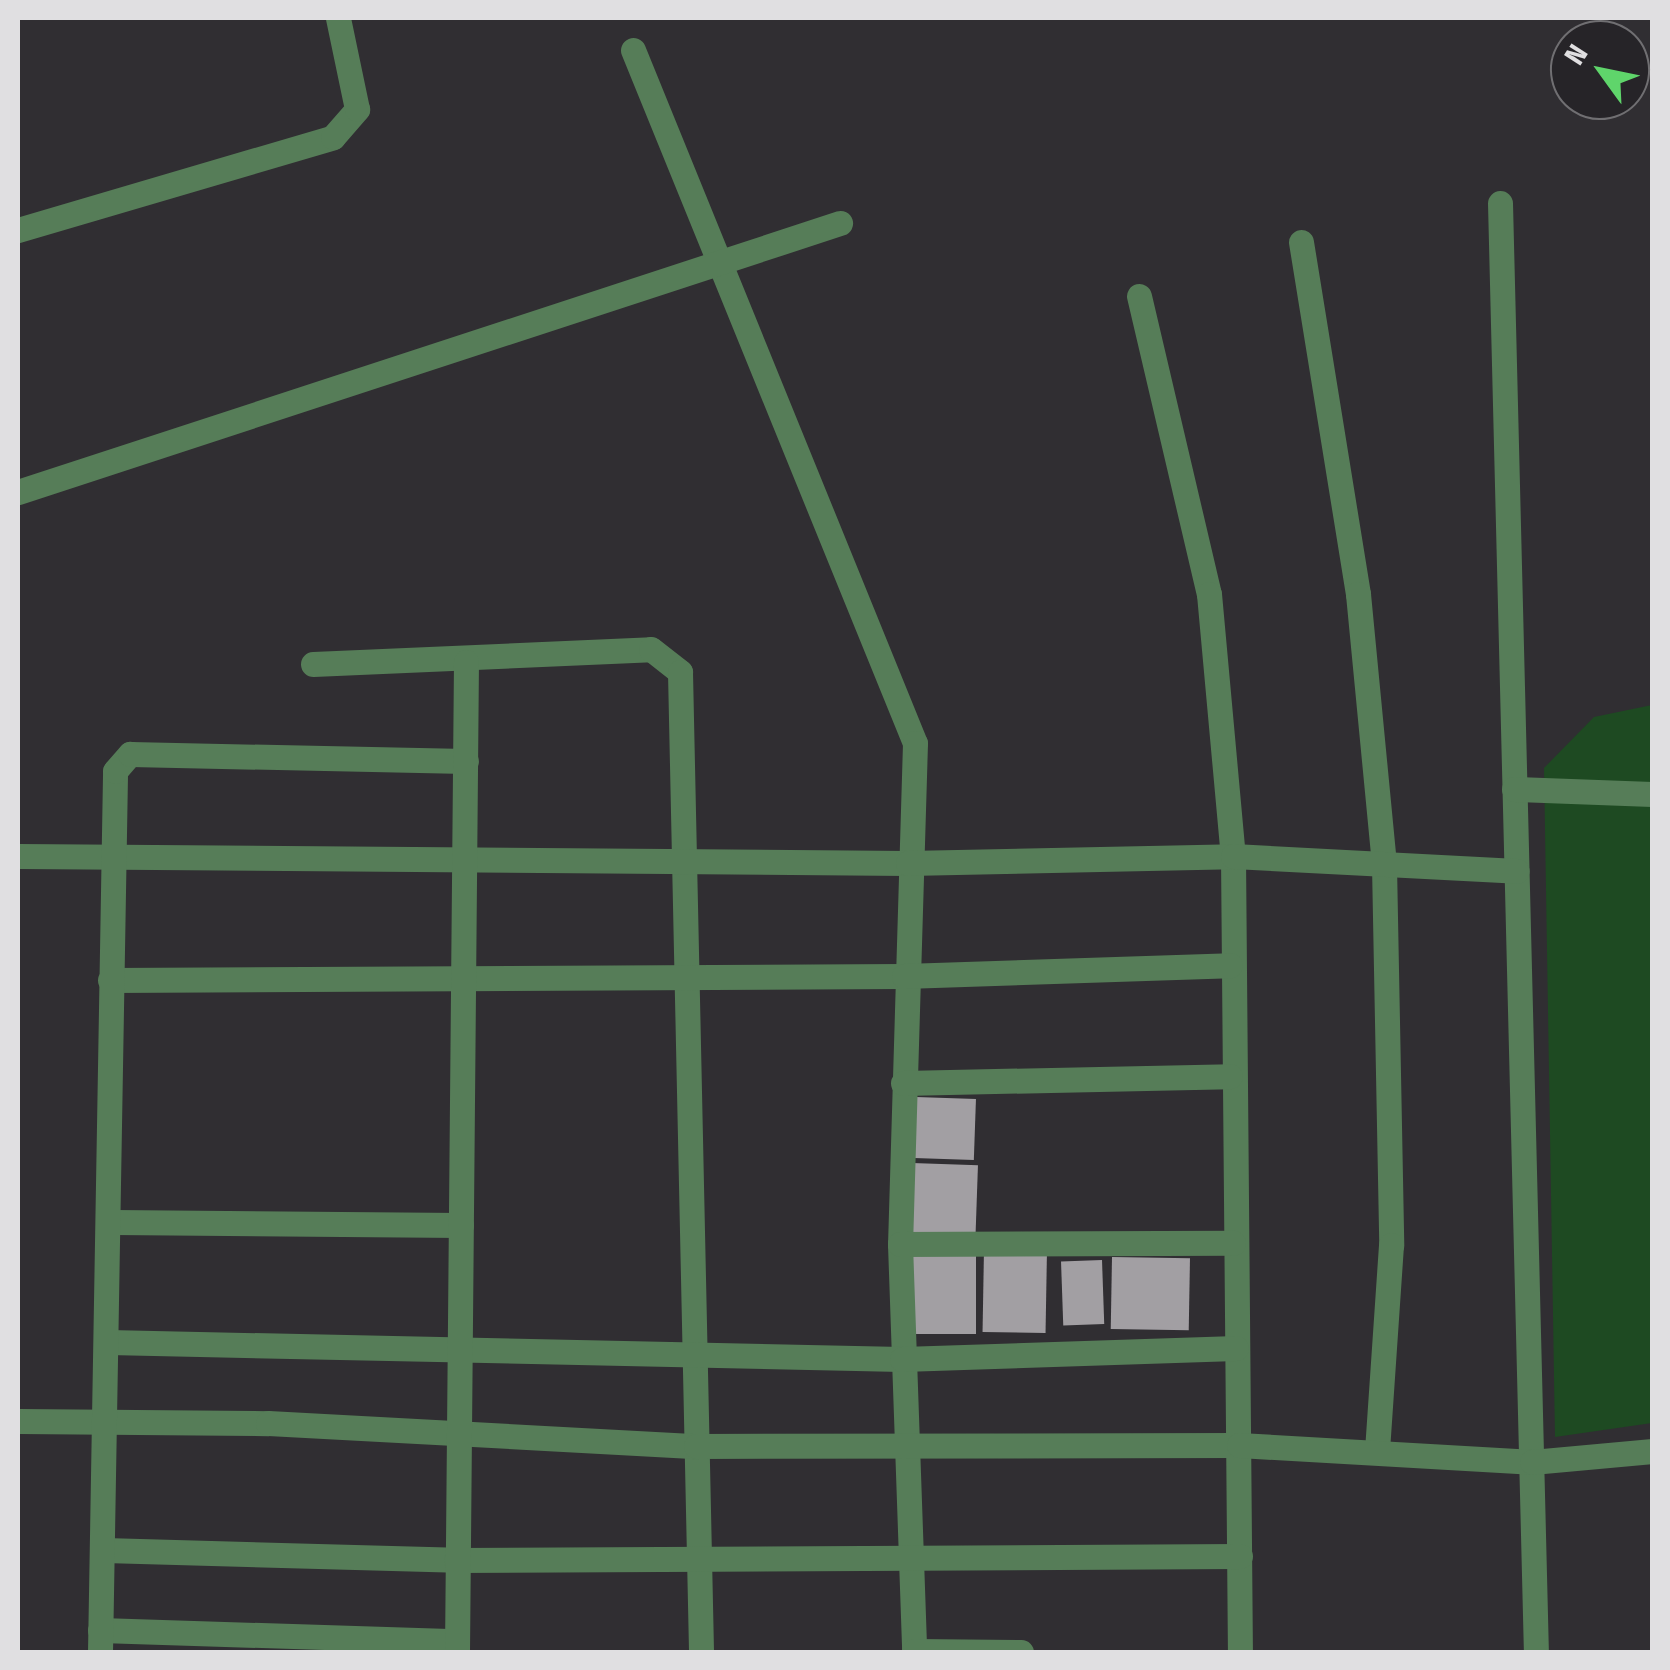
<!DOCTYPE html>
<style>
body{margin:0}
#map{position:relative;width:1670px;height:1670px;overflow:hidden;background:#302e32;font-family:"Fira Sans Condensed",sans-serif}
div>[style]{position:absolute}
.green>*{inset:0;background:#1e4a22}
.building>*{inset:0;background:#a29fa3;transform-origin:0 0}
.minor>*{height:25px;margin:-12.5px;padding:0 12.5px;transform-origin:12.5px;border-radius:12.5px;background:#567d58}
span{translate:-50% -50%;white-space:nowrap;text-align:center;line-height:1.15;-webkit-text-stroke:10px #262428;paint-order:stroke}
.frame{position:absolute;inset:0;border:20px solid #e0dfe1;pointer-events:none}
.north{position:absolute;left:1550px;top:20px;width:100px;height:100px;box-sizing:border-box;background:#262428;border:2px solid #706f72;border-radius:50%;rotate:303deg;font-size:28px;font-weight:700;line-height:40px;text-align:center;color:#e0dfe1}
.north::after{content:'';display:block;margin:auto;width:35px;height:45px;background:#5fd56b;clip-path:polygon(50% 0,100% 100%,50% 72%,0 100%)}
</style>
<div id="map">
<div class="green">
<div style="clip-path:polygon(1652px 705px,1652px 1423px,1555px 1437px,1544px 768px,1594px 717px)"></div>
</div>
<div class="building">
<div style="left:916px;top:1097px;width:60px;height:61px;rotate:2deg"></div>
<div style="left:912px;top:1163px;width:66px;height:73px;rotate:2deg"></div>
<div style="left:984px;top:1249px;width:63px;height:83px;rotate:1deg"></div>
<div style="left:913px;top:1252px;width:63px;height:82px"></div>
<div style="left:1112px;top:1257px;width:78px;height:72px;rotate:1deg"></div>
<div style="left:1102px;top:1260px;width:64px;height:41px;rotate:88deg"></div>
</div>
<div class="minor">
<div style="left:633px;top:50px;width:748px;rotate:67.86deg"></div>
<div style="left:915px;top:743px;width:501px;rotate:91.71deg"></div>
<div style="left:900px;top:1244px;width:408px;rotate:88deg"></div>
<div style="left:1500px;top:203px;width:1449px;rotate:88.58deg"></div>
<div style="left:18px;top:230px;width:328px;rotate:-16.4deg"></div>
<div style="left:333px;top:137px;width:37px;rotate:-49deg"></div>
<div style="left:357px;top:109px;width:93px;rotate:-101.8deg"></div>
<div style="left:1301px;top:242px;width:357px;rotate:80.8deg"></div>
<div style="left:1358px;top:594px;width:272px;rotate:84.5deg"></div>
<div style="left:1384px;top:865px;width:380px;rotate:88.9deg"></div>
<div style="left:1391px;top:1245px;width:207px;rotate:93.9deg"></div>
<div style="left:1139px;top:296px;width:306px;rotate:76.8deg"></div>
<div style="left:1209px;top:594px;width:263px;rotate:84.8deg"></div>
<div style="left:1233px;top:856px;width:796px;rotate:89.5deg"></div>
<div style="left:18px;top:492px;width:865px;rotate:-18.12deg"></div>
<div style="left:313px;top:664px;width:338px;rotate:-2.5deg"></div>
<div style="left:651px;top:649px;width:37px;rotate:38deg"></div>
<div style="left:680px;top:672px;width:980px;rotate:88.77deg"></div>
<div style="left:1514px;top:789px;width:138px;rotate:2.1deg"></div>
<div style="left:18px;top:856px;width:890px;rotate:0.45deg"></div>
<div style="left:908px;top:863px;width:325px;rotate:-1.2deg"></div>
<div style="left:1233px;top:856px;width:284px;rotate:3deg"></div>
<div style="left:110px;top:980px;width:794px;rotate:-0.29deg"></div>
<div style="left:904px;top:976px;width:326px;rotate:-1.9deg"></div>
<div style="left:903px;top:1083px;width:327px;rotate:-1.2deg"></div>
<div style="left:113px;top:1222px;width:348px;rotate:0.5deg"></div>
<div style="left:900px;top:1244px;width:333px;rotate:-0.2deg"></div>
<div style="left:108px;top:1342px;width:794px;rotate:1.23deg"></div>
<div style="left:902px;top:1359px;width:334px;rotate:-1.9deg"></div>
<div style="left:18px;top:1421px;width:250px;rotate:0.5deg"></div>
<div style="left:268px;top:1423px;width:429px;rotate:3.1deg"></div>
<div style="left:696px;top:1446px;width:543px;rotate:-0.11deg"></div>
<div style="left:1239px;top:1445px;width:293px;rotate:3.3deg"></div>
<div style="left:1532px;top:1462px;width:121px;rotate:-5.2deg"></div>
<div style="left:104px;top:1550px;width:352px;rotate:1.6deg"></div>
<div style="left:456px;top:1560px;width:784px;rotate:-0.29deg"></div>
<div style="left:100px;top:1630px;width:357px;rotate:1.8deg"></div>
<div style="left:914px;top:1651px;width:107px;rotate:0.5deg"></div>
<div style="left:100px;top:1652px;width:881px;rotate:-89.02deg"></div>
<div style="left:115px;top:771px;width:23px;rotate:-49deg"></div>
<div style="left:130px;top:754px;width:336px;rotate:1.2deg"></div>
<div style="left:457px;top:1652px;width:990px;rotate:-89.48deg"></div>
</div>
<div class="frame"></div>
<div class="north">N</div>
</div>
